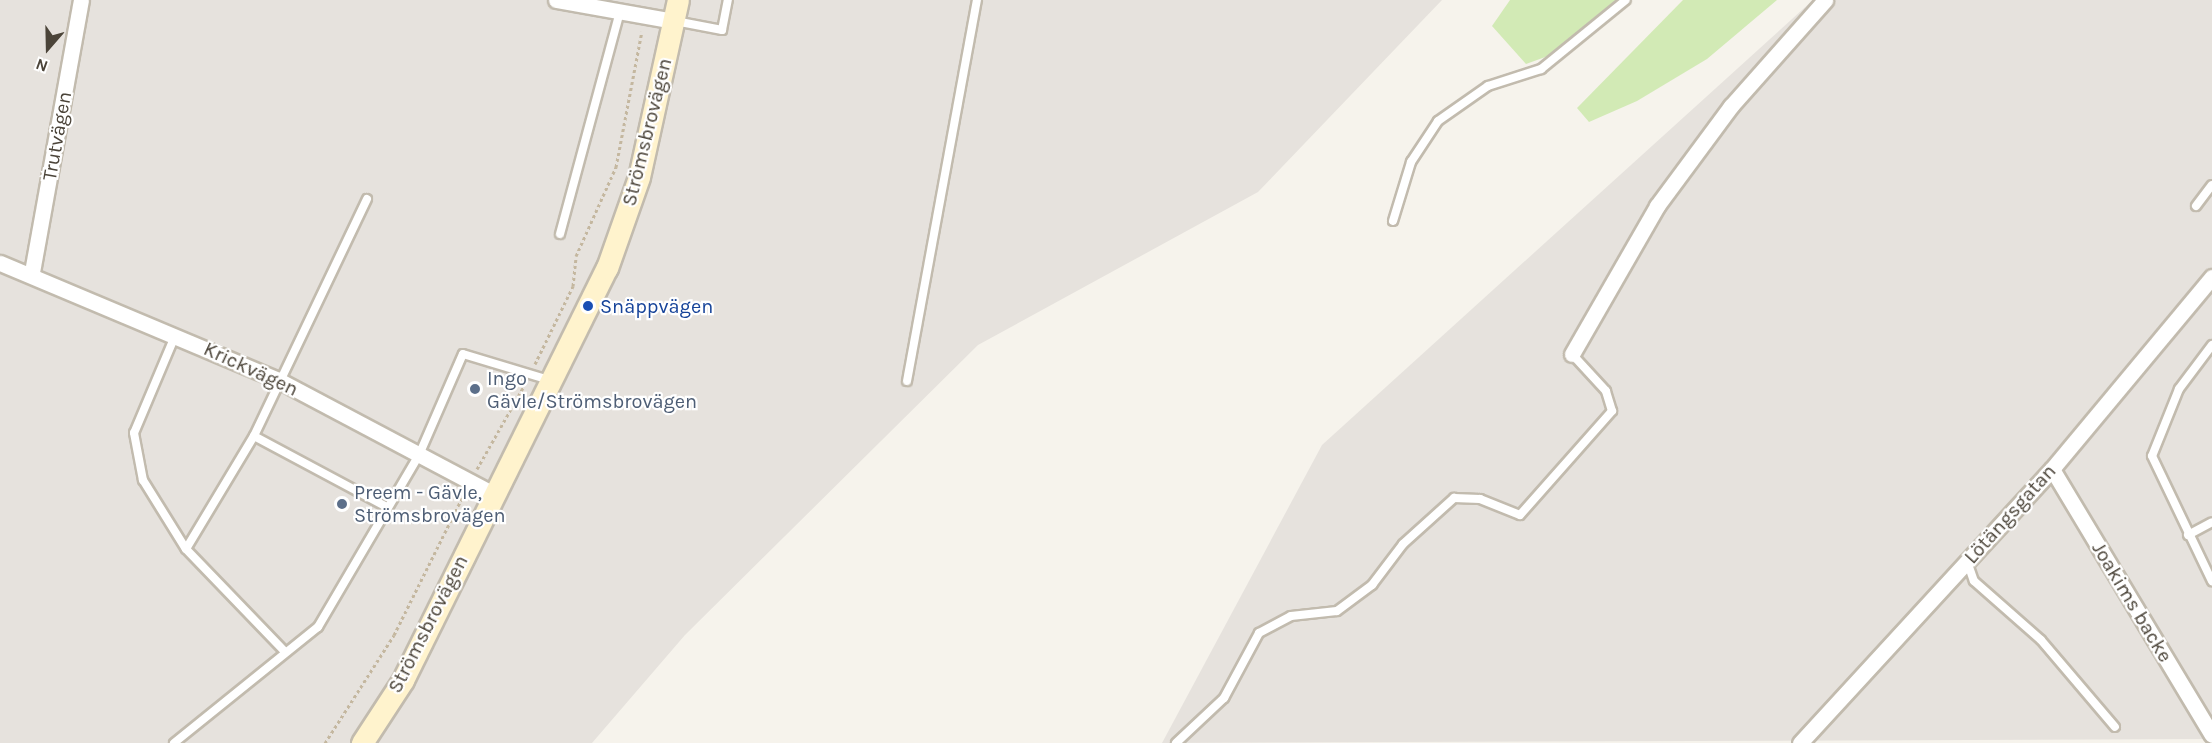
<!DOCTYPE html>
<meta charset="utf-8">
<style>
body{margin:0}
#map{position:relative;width:2212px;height:743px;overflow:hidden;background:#f6f3ec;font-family:Karla,sans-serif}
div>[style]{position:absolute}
.industrial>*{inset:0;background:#e6e2dd}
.green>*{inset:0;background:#d2eab5}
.path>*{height:3px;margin-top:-1.5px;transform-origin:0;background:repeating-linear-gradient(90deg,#c4b79f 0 3px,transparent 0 6px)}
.roads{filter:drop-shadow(2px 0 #c2bbae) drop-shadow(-2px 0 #c2bbae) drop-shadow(0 2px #c2bbae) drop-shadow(0 -2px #c2bbae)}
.lane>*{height:8px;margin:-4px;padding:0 4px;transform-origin:4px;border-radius:4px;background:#fff}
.street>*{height:15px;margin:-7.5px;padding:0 7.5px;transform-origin:7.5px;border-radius:7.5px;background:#fff}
.secondary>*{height:21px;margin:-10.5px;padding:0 10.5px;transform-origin:10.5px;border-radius:10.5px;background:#fff3cd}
.dots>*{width:16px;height:16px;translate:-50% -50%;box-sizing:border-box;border:3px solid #fff;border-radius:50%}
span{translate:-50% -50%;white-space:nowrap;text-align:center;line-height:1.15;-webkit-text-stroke:4.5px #fff;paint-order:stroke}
.street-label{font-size:20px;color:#4b4439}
.transit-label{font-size:20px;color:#164399}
.left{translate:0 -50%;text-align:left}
.service-label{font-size:20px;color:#4e5e75}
.north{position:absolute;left:18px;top:18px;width:60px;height:60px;-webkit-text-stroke:4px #fff;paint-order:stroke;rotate:200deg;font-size:16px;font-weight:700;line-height:24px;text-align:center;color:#4b4439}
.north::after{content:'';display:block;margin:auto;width:21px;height:27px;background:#4b4439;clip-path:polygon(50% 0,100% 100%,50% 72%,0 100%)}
</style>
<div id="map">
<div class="industrial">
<div style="clip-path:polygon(0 0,1442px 0,1258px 192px,978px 345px,685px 635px,592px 743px,0 743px)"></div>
<div style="clip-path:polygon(1813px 0,2212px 0,2212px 739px,1162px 743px,1322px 445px)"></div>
</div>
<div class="green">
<div style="clip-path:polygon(1510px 0,1618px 0,1548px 56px,1526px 64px,1492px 26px)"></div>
<div style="clip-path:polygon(1683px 0,1777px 0,1707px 59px,1637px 101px,1589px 122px,1577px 108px)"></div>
</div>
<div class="path">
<div style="left:535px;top:364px;width:87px;rotate:-64deg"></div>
<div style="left:573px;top:286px;width:30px;rotate:-84deg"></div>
<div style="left:576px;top:256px;width:98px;rotate:-65.8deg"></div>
<div style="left:616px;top:167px;width:138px;rotate:-79.2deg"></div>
<div style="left:477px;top:469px;width:95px;rotate:-60.5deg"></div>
<div style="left:325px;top:743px;width:128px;rotate:-57.4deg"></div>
<div style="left:394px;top:635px;width:155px;rotate:-63.6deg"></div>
</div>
<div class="roads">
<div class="lane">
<div style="left:675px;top:21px;width:48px;rotate:10.8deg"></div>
<div style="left:722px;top:30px;width:31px;rotate:-79deg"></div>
<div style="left:367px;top:199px;width:263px;rotate:115.5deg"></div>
<div style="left:254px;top:436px;width:149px;rotate:28.1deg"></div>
<div style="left:2196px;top:206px;width:26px;rotate:-53deg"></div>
<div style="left:1393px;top:221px;width:62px;rotate:-73deg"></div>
<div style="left:1411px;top:162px;width:49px;rotate:-56.6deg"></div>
<div style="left:1438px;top:121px;width:61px;rotate:-35deg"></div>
<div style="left:1488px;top:86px;width:56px;rotate:-17.8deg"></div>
<div style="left:1541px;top:69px;width:109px;rotate:-39.1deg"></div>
<div style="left:560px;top:234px;width:230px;rotate:-74.9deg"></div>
<div style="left:175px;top:336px;width:105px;rotate:112.9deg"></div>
<div style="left:134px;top:433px;width:48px;rotate:79.2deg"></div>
<div style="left:143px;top:480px;width:81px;rotate:58.1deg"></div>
<div style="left:186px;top:549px;width:141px;rotate:46.1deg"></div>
<div style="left:2212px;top:345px;width:55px;rotate:126.9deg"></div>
<div style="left:2179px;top:389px;width:72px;rotate:111.9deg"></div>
<div style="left:2152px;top:456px;width:139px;rotate:64.4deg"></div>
<div style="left:907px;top:381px;width:387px;rotate:-79.6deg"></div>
<div style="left:2188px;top:535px;width:27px;rotate:-28deg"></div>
<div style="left:186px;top:549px;width:132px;rotate:-59deg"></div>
<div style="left:1967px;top:561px;width:21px;rotate:71deg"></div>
<div style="left:1974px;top:581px;width:89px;rotate:41.4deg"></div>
<div style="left:2041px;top:640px;width:114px;rotate:49.6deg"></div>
<div style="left:174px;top:743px;width:185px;rotate:-38.9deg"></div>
<div style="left:318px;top:627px;width:199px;rotate:-59.6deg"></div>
<div style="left:419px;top:455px;width:110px;rotate:-66.5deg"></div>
<div style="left:463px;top:354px;width:90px;rotate:16.8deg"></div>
<div style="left:1176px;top:743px;width:66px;rotate:-43.2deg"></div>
<div style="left:1224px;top:698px;width:74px;rotate:-61.7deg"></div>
<div style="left:1259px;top:633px;width:36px;rotate:-28deg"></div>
<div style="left:1291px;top:616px;width:46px;rotate:-6.2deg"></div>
<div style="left:1337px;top:611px;width:44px;rotate:-36.6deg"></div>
<div style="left:1372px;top:585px;width:51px;rotate:-52.9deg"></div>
<div style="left:1403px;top:544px;width:69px;rotate:-42deg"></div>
<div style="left:1454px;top:498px;width:26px;rotate:2deg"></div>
<div style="left:1480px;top:499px;width:43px;rotate:21.8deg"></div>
<div style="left:1520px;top:515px;width:139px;rotate:-48.5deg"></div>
<div style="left:1612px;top:411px;width:21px;rotate:-107deg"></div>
<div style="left:1606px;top:391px;width:50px;rotate:-132.6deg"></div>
</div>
<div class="street">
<div style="left:556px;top:0;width:120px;rotate:10.1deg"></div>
<div style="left:0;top:263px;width:302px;rotate:22.8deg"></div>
<div style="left:278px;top:380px;width:243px;rotate:27.9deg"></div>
<div style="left:32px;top:272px;width:276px;rotate:-79.8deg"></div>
<div style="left:1572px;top:354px;width:171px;rotate:-60.1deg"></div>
<div style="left:1657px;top:206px;width:124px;rotate:-53.5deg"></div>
<div style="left:1731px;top:106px;width:142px;rotate:-48.4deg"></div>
<div style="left:2052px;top:469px;width:310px;rotate:59deg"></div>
<div style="left:1800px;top:743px;width:372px;rotate:-47.4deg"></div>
<div style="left:2052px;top:469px;width:250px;rotate:-50.2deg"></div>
</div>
<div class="secondary">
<div style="left:362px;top:743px;width:75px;rotate:-56.9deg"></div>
<div style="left:403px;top:680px;width:460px;rotate:-63.7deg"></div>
<div style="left:607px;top:268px;width:96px;rotate:-70.6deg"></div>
<div style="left:639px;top:177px;width:181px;rotate:-77.6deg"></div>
</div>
</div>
<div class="dots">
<div style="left:588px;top:306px;background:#1a4fb4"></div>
<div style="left:475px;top:389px;background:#5c6f8a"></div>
<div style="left:342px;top:504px;background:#5c6f8a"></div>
</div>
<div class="street-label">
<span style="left:647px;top:132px;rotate:-76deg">Strömsbrovägen</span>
<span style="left:57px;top:136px;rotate:-80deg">Trutvägen</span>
<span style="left:251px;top:369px;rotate:25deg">Krickvägen</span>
<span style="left:2010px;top:514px;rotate:-48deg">Lötängsgatan</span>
<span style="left:2132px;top:602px;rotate:59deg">Joakims backe</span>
<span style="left:428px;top:624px;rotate:-63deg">Strömsbrovägen</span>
</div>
<div class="transit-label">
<span class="left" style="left:600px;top:306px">Snäppvägen</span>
</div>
<div class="service-label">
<span class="left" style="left:487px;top:390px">Ingo<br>Gävle/Strömsbrovägen</span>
<span class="left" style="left:354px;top:504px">Preem - Gävle,<br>Strömsbrovägen</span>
</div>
<div class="north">N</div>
</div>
